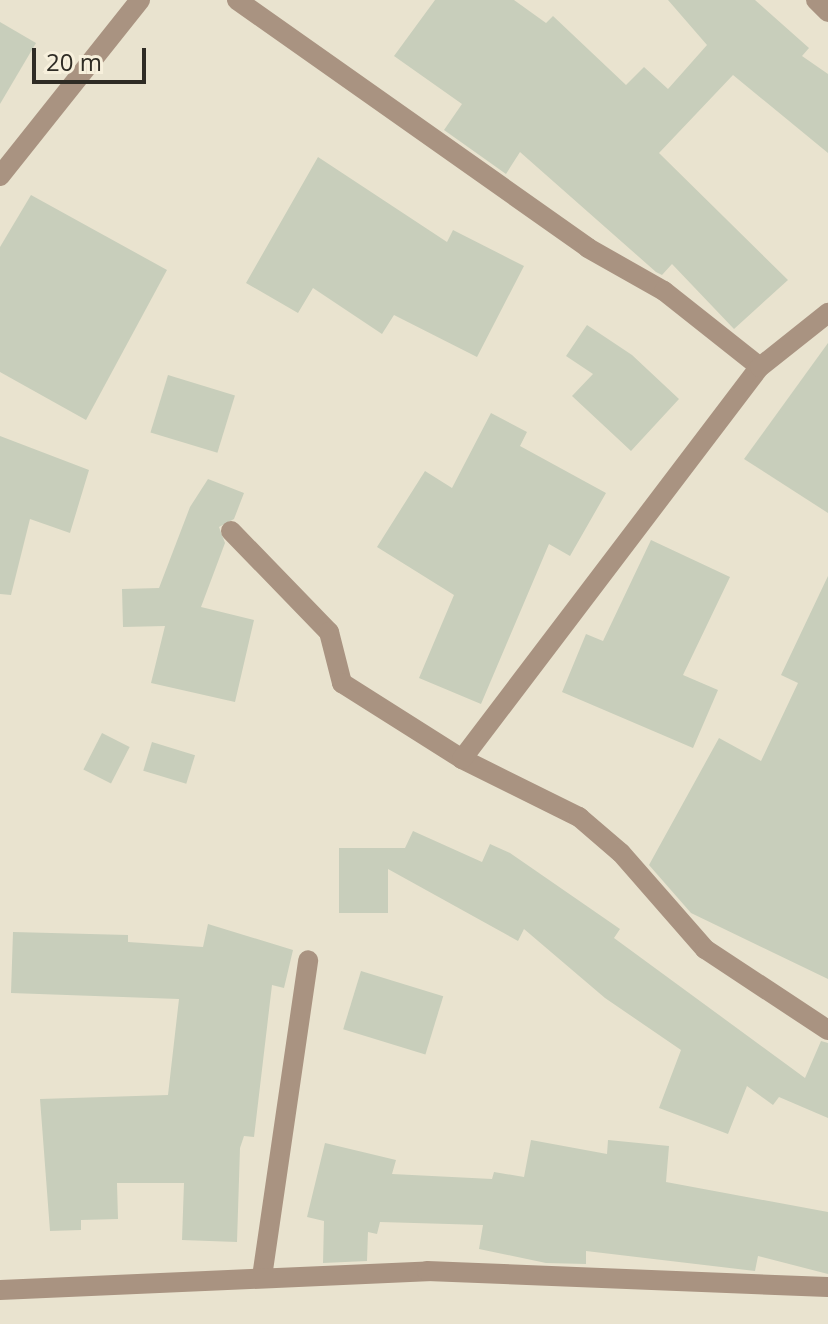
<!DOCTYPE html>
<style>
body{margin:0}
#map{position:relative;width:828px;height:1324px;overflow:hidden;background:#e9e3cf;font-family:"Open Sans",sans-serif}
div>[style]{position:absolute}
.building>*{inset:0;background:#c8cebb;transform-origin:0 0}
.minor>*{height:20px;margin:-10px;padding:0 10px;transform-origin:10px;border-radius:10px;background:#a99381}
span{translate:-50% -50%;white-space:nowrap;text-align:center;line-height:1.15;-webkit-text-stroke:6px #f7f0dc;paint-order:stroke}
.scale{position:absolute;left:32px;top:48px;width:114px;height:36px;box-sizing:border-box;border:4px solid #2f2c25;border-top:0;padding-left:10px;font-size:24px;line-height:28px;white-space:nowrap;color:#2f2c25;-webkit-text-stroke:6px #f7f0dc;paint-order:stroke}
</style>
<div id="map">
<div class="building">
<div style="clip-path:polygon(435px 0,514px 0,546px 23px,553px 16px,626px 85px,644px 67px,668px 89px,707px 45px,668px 0,755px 0,809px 48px,802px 56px,828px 74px,828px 153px,733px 75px,659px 153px,788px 280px,734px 329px,672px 264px,662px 275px,656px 272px,520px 152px,506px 174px,444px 130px,462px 104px,394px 56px)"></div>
<div style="clip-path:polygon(0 22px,36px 43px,0 104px)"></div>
<div style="clip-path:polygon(318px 157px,447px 242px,453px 230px,524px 266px,477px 357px,394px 315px,382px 334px,313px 288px,298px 313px,246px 283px)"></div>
<div style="clip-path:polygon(31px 195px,167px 270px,86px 420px,0 372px,0 247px)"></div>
<div style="clip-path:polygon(587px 325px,632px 355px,679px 399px,631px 451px,572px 396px,593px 374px,566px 356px)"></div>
<div style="clip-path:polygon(828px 343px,828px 513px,744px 459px)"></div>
<div style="left:168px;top:375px;width:70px;height:60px;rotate:17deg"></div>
<div style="clip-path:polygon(491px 413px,527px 432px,520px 446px,606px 493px,570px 556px,549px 544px,481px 704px,419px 678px,454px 595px,377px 547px,425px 471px,452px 488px)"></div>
<div style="clip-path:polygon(0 436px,89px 470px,70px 533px,30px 519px,11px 595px,0 594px)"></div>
<div style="clip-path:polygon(208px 479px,244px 493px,234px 519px,219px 527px,225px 543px,201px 607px,254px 620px,235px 702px,151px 683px,165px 626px,123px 627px,122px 589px,159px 588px,190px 507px)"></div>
<div style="clip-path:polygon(651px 540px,730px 577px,683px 675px,718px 690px,693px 748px,562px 692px,586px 634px,603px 641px)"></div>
<div style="clip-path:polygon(828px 576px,828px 979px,691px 913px,649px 865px,719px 738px,761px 761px,798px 683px,781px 675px)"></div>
<div style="left:102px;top:733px;width:31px;height:41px;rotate:27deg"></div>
<div style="left:152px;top:742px;width:45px;height:30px;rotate:17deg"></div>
<div style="clip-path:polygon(413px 831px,482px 862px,490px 844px,510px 853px,620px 929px,614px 938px,805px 1078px,821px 1041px,828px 1043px,828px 1118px,779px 1097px,773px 1105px,747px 1086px,728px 1134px,659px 1108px,681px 1050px,605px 998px,524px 929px,518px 941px,388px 869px,388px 913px,339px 913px,339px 848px,405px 848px)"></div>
<div style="clip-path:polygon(208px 924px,293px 950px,284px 988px,272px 985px,254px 1137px,244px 1136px,240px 1148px,237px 1242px,182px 1240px,184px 1183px,117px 1183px,118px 1219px,81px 1220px,81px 1230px,50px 1231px,40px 1099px,168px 1095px,179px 999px,11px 993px,13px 932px,128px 935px,128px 942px,203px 947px)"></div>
<div style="left:361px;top:971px;width:86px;height:61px;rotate:17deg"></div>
<div style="clip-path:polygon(531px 1140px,607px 1154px,608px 1140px,669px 1146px,666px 1182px,828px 1212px,828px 1274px,758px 1256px,755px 1271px,586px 1251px,586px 1264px,546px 1263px,479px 1249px,483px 1225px,380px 1222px,377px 1234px,368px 1232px,367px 1261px,323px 1263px,324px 1221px,307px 1217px,325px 1143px,396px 1160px,392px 1174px,492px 1179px,494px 1172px,524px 1177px)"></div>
</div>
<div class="minor">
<div style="left:237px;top:0;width:430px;rotate:35.2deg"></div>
<div style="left:588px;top:248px;width:87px;rotate:29.5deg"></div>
<div style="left:664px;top:291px;width:122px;rotate:38.4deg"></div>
<div style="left:816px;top:0;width:17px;rotate:45deg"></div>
<div style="left:0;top:176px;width:225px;rotate:-51.5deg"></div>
<div style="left:231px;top:531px;width:141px;rotate:45.9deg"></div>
<div style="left:329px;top:632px;width:53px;rotate:75.7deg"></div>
<div style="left:342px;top:683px;width:142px;rotate:32.3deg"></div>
<div style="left:462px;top:759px;width:131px;rotate:26.4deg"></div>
<div style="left:579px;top:817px;width:55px;rotate:40.6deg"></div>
<div style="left:621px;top:853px;width:128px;rotate:48.8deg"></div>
<div style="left:705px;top:949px;width:147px;rotate:33.4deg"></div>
<div style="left:462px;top:759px;width:492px;rotate:-52.8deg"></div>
<div style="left:760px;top:367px;width:87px;rotate:-38.5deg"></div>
<div style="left:262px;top:1277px;width:320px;rotate:-81.7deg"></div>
<div style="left:0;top:1290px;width:427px;rotate:-2.5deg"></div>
<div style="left:427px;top:1271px;width:401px;rotate:2.3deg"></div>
</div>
<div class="scale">20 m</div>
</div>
